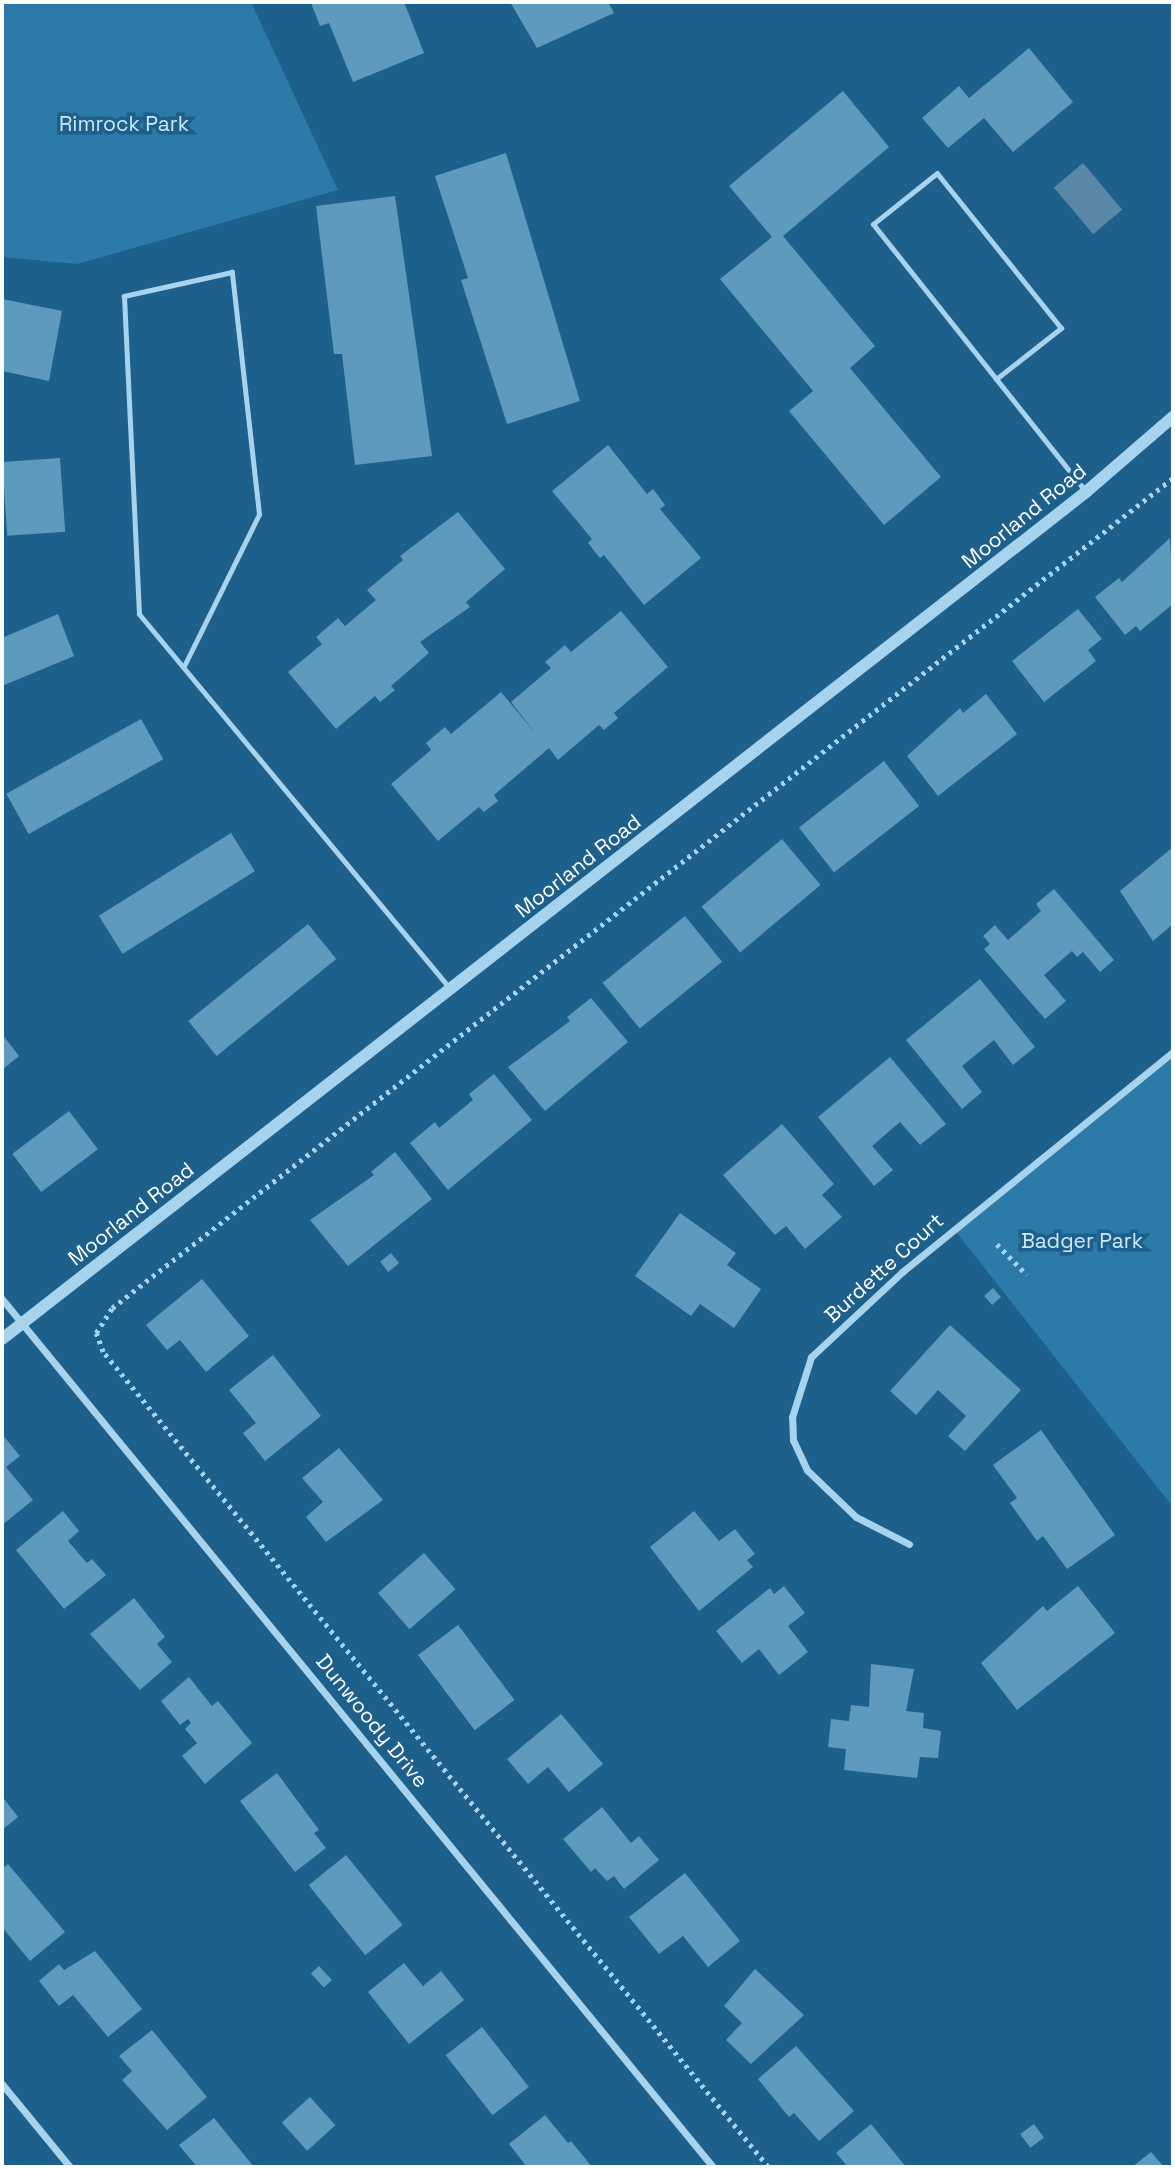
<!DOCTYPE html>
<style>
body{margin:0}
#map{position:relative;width:1175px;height:2169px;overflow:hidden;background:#1c608b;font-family:"Space Grotesk",sans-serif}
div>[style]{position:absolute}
.green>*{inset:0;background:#2c7aa7}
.water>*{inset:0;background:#5988a7;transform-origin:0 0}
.building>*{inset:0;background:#5e9abe;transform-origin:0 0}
.path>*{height:4.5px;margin-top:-2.25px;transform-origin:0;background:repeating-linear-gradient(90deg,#a8d3ed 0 3.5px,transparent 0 8.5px)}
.service>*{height:5px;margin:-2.5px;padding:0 2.5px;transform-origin:2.5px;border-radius:2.5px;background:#a8d3ed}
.minor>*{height:7px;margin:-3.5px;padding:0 3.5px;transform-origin:3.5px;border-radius:3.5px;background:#a8d3ed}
.tertiary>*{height:12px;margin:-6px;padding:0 6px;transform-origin:6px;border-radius:6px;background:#a8d3ed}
span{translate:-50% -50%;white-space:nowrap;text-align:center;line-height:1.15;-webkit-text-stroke:7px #1c608b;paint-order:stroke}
.park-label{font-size:21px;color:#cde9f9}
.street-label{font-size:21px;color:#fff}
.frame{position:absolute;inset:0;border:4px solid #fff;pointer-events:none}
</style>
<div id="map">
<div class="green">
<div style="clip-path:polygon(2px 2px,251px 2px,338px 190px,77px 264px,2px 257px)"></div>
<div style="clip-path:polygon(1173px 1052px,1173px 1507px,953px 1228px)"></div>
</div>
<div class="water">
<div style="left:1083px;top:163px;width:61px;height:38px;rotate:50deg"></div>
</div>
<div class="building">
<div style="clip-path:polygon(404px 2px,424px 53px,353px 82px,329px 23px,320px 26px,311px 3px)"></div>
<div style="clip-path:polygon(510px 2px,608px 2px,614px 13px,537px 48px)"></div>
<div style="clip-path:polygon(1029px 48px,1073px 102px,1013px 152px,984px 118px,948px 148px,922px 118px,959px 86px,969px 98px)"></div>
<div style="clip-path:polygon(843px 91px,889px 147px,783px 236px,875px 346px,850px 368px,941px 477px,884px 525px,789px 411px,813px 391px,720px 279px,772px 237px,729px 186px)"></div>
<div style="clip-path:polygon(506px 153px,580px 401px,507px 424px,461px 280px,468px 278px,435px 176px)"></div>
<div style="clip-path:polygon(395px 196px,432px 456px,355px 465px,342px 354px,334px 354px,316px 206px)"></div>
<div style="clip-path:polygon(2px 299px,62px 311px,49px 381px,2px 371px)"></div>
<div style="clip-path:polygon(608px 445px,647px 494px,653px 489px,665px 505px,660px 509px,701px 558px,644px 605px,604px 555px,600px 558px,588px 543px,592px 539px,552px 491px)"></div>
<div style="left:60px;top:458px;width:74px;height:58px;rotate:86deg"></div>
<div style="clip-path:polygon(458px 512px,505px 569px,466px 602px,470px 607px,420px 642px,429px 653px,391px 686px,395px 690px,380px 702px,375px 696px,336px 729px,288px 672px,322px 644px,316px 637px,338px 618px,345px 626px,376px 600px,367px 590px,403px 560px,400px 556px)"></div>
<div style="clip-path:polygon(1170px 538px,1173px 604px,1140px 631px,1136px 626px,1125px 635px,1095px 597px,1119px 578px,1122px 582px)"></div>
<div style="clip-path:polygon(1078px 609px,1102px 639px,1088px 650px,1096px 661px,1044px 702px,1012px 661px)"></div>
<div style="clip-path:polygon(621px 611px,668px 667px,614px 713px,618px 718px,604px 730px,599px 725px,558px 760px,549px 748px,494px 795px,498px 801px,484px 812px,479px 807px,438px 841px,391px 784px,431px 750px,426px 743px,445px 727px,451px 734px,501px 692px,536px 734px,511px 702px,551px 668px,545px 662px,565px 645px,571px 652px)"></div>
<div style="clip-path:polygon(58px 614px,74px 656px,2px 686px,2px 638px)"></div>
<div style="clip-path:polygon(986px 694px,1017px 734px,938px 796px,907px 756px,960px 708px,963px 713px)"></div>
<div style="left:141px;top:719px;width:46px;height:154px;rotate:61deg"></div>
<div style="left:884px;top:761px;width:57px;height:108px;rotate:52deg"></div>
<div style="left:231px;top:833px;width:45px;height:156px;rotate:58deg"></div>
<div style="left:782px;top:839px;width:60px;height:105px;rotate:50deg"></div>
<div style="clip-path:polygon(1173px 847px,1173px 924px,1153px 941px,1120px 891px)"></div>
<div style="clip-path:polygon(1054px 889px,1114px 960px,1100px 972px,1083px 952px,1077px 957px,1072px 951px,1044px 975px,1066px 1001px,1045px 1019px,984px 949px,990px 944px,983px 936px,995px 925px,1008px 940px,1041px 911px,1036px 904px)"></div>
<div style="left:685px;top:916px;width:59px;height:106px;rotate:51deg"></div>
<div style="left:308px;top:924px;width:45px;height:154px;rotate:51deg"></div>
<div style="clip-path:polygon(980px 979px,1035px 1047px,1013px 1065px,994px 1040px,962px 1066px,982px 1092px,962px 1109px,906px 1040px)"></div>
<div style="clip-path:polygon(591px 998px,628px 1042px,545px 1111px,508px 1067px,570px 1021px,567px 1017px)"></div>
<div style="clip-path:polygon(2px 1034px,19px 1056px,2px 1070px)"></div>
<div style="clip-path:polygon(890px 1057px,946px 1124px,920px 1145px,900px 1122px,872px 1146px,893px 1170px,874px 1186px,818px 1117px)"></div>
<div style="clip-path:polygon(494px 1074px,532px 1120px,448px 1190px,410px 1143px,435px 1122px,439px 1128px,473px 1100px,469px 1094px)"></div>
<div style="left:69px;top:1111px;width:48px;height:71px;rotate:53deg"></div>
<div style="clip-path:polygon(782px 1124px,834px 1184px,822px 1195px,842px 1217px,805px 1249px,786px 1226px,775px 1235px,723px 1175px)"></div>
<div style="clip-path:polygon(395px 1152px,432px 1199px,348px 1266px,310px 1220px,374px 1175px,371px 1172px)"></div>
<div style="clip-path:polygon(680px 1213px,736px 1253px,727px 1265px,761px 1289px,734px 1328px,700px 1304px,691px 1316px,635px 1276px)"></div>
<div style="left:391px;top:1253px;width:13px;height:14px;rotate:51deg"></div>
<div style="clip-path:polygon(202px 1279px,249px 1336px,206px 1372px,180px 1340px,167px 1350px,146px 1325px)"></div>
<div style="left:993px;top:1288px;width:12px;height:12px;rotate:48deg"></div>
<div style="clip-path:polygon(950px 1325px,1021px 1390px,965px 1451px,948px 1436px,966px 1416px,938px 1390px,916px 1415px,890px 1391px)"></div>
<div style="clip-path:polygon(273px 1355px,321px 1416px,265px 1461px,243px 1433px,256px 1423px,229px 1390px)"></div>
<div style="clip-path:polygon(1041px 1430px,1115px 1535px,1067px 1569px,1043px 1536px,1037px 1541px,1010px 1503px,1017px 1498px,993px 1465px)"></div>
<div style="clip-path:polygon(2px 1434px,20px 1456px,6px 1467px,33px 1500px,2px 1525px)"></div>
<div style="clip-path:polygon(339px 1448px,383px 1500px,326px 1542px,306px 1517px,323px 1502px,302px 1478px)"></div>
<div style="clip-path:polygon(63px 1511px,79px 1531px,68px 1541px,87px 1563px,92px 1559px,106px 1575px,64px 1609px,16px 1550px)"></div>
<div style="clip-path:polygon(694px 1511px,719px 1541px,735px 1529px,755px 1554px,747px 1560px,753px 1567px,699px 1611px,650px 1547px)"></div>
<div style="left:424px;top:1553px;width:48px;height:61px;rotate:49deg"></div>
<div style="clip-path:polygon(784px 1586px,805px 1613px,788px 1626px,808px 1652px,779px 1675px,759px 1649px,742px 1663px,716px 1631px,770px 1588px,774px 1594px)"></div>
<div style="clip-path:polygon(1078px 1586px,1115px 1633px,1017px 1710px,981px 1663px,1043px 1606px,1047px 1611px)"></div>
<div style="clip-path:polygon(134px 1598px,165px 1637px,157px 1644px,172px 1662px,140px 1690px,90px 1634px)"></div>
<div style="left:458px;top:1625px;width:94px;height:50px;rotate:53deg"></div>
<div style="clip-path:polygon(871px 1664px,914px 1669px,906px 1711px,924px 1713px,923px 1728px,941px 1731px,938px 1758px,920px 1757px,917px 1778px,844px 1770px,846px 1749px,828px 1747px,831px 1719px,849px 1721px,851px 1705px,869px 1707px)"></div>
<div style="clip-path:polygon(189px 1677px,212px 1706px,218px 1701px,252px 1743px,205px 1784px,182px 1756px,197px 1743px,185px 1729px,191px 1723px,188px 1719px,180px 1725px,161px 1701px)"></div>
<div style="clip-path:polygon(561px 1714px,603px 1764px,569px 1792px,548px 1767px,528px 1784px,507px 1759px)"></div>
<div style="clip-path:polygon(277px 1773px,319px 1830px,314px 1833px,326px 1848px,295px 1872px,240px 1801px)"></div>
<div style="clip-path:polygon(2px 1796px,18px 1817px,2px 1830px)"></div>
<div style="clip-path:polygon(602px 1807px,631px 1843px,639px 1836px,659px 1860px,624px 1889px,614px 1876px,607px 1881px,595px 1868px,591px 1872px,563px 1839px)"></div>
<div style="left:346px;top:1855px;width:90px;height:48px;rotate:51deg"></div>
<div style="clip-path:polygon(8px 1864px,65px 1932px,30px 1961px,2px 1927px,2px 1869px)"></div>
<div style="clip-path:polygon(685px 1873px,740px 1941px,708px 1967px,683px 1936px,659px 1954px,629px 1917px)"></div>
<div style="clip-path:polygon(95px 1951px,142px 2009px,108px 2037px,73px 1995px,59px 2006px,39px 1981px,59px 1964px,64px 1970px)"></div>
<div style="clip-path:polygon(404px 1963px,423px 1986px,441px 1971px,464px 2000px,409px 2044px,368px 1992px)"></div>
<div style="left:319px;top:1966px;width:19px;height:11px;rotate:47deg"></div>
<div style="clip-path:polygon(755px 1969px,804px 2015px,751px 2064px,726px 2040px,742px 2023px,724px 2006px)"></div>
<div style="left:482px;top:2027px;width:76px;height:46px;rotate:52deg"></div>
<div style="clip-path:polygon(152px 2030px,207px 2097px,167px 2130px,122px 2080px,132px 2071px,119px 2056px)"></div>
<div style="clip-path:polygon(796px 2046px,854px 2111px,819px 2141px,794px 2113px,789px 2117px,758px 2079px)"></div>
<div style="left:310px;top:2097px;width:38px;height:38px;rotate:48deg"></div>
<div style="clip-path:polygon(545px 2115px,568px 2143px,571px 2141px,592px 2167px,527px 2167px,509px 2144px)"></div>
<div style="clip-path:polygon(214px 2118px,254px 2167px,197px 2167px,179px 2145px)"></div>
<div style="clip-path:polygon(871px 2124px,906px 2167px,848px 2167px,836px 2153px)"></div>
<div style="left:1034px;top:2124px;width:17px;height:17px;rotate:54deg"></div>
<div style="clip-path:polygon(1151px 2152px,1164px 2167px,1132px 2167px)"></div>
</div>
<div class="path">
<div style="left:997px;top:1244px;width:43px;rotate:45.9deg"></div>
<div style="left:768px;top:2167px;width:1052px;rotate:-129.21deg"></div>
<div style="left:103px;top:1352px;width:20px;rotate:-110deg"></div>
<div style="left:96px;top:1333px;width:30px;rotate:-57deg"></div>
<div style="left:112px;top:1308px;width:1347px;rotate:-38.04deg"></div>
</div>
<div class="service">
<div style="left:996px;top:379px;width:83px;rotate:-38.1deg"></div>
<div style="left:1061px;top:328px;width:198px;rotate:-128.7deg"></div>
<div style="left:937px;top:173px;width:82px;rotate:141.4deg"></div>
<div style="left:873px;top:224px;width:342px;rotate:51.5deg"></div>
<div style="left:184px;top:666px;width:169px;rotate:-63.7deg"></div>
<div style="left:259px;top:514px;width:244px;rotate:-96.4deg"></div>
<div style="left:232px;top:272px;width:111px;rotate:167.5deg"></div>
<div style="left:124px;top:296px;width:318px;rotate:87.3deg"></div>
<div style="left:139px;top:614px;width:486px;rotate:50.3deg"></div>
</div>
<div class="minor">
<div style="left:2px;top:1299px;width:1122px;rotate:50.68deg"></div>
<div style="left:909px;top:1544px;width:59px;rotate:-153deg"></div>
<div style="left:856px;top:1517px;width:68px;rotate:-136.2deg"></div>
<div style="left:807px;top:1470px;width:33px;rotate:-115deg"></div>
<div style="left:793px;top:1440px;width:23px;rotate:-92deg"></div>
<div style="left:792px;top:1417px;width:63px;rotate:-72.4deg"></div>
<div style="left:811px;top:1357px;width:125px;rotate:-43deg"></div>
<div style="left:902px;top:1272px;width:349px;rotate:-39.1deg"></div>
<div style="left:2px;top:2084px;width:107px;rotate:50.7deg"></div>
</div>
<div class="tertiary">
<div style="left:2px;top:1339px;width:1376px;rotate:-38deg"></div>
<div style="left:1086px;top:492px;width:115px;rotate:-40.8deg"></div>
</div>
<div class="park-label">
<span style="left:124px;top:124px">Rimrock Park</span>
<span style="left:1082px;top:1241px">Badger Park</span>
</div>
<div class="street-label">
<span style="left:1024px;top:516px;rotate:-39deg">Moorland Road</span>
<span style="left:578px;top:866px;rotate:-38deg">Moorland Road</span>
<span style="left:131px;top:1214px;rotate:-38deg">Moorland Road</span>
<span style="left:884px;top:1268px;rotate:-42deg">Burdette Court</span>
<span style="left:372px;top:1721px;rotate:51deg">Dunwoody Drive</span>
</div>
<div class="frame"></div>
</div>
